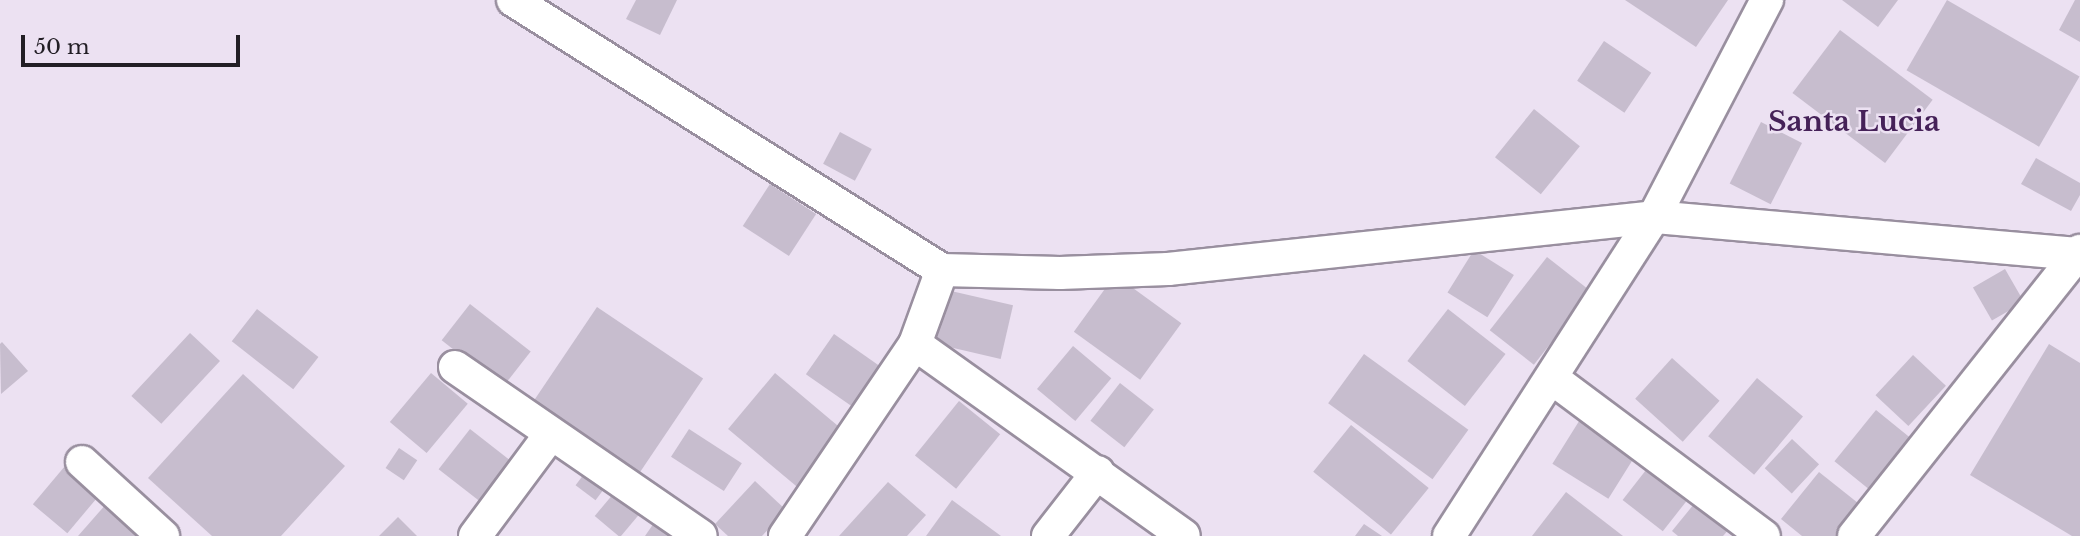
<!DOCTYPE html>
<style>
body{margin:0}
#map{position:relative;width:2080px;height:536px;overflow:hidden;background:#ece1f2;font-family:"Libre Baskerville",serif}
div>[style]{position:absolute}
.building>*{inset:0;background:#c7bdce;transform-origin:0 0}
.roads{filter:drop-shadow(2px 0 #998f9f) drop-shadow(-2px 0 #998f9f) drop-shadow(0 2px #998f9f) drop-shadow(0 -2px #998f9f)}
.minor>*{height:32px;margin:-16px;padding:0 16px;transform-origin:16px;border-radius:16px;background:#fff}
span{translate:-50% -50%;white-space:nowrap;text-align:center;line-height:1.15;-webkit-text-stroke:5px #ece1f2;paint-order:stroke}
.district-label{font-size:28px;color:#452158;font-weight:700}
.scale{position:absolute;left:21px;top:35px;width:219px;height:32px;box-sizing:border-box;border:4px solid #221e25;border-top:0;padding-left:9px;font-size:21px;line-height:24px;white-space:nowrap;color:#221e25;-webkit-text-stroke:5px #ece1f2;paint-order:stroke}
</style>
<div id="map">
<div class="building">
<div style="clip-path:polygon(636px 0,677px 0,660px 35px,626px 19px)"></div>
<div style="clip-path:polygon(1625px 0,1728px 0,1696px 47px)"></div>
<div style="clip-path:polygon(1842px 0,1898px 0,1878px 27px)"></div>
<div style="left:1947px;top:0;width:153px;height:81px;rotate:30deg"></div>
<div style="clip-path:polygon(2075px 0,2080px 0,2080px 42px,2059px 30px)"></div>
<div style="left:1840px;top:30px;width:116px;height:79px;rotate:37deg"></div>
<div style="left:1604px;top:41px;width:57px;height:48px;rotate:34deg"></div>
<div style="left:1534px;top:109px;width:59px;height:62px;rotate:39deg"></div>
<div style="left:1761px;top:122px;width:46px;height:69px;rotate:27deg"></div>
<div style="left:840px;top:132px;width:36px;height:36px;rotate:28deg"></div>
<div style="clip-path:polygon(2036px 158px,2080px 183px,2080px 195px,2071px 211px,2021px 184px)"></div>
<div style="left:770px;top:184px;width:55px;height:50px;rotate:33deg"></div>
<div style="left:1474px;top:250px;width:47px;height:50px;rotate:32deg"></div>
<div style="left:1547px;top:257px;width:56px;height:93px;rotate:38deg"></div>
<div style="left:2005px;top:269px;width:38px;height:37px;rotate:60deg"></div>
<div style="left:1115px;top:275px;width:82px;height:70px;rotate:36deg"></div>
<div style="left:938px;top:288px;width:77px;height:55px;rotate:13deg"></div>
<div style="left:470px;top:304px;width:77px;height:46px;rotate:38deg"></div>
<div style="left:597px;top:307px;width:128px;height:119px;rotate:34deg"></div>
<div style="left:257px;top:309px;width:78px;height:41px;rotate:38deg"></div>
<div style="left:1448px;top:309px;width:73px;height:66px;rotate:38deg"></div>
<div style="left:190px;top:333px;width:41px;height:86px;rotate:43deg"></div>
<div style="left:834px;top:334px;width:67px;height:49px;rotate:35deg"></div>
<div style="clip-path:polygon(2px 342px,28px 371px,1px 394px,0 344px)"></div>
<div style="clip-path:polygon(2049px 344px,2080px 363px,2080px 536px,2072px 536px,1970px 475px)"></div>
<div style="left:1073px;top:346px;width:50px;height:56px;rotate:40deg"></div>
<div style="left:1364px;top:354px;width:129px;height:61px;rotate:36deg"></div>
<div style="left:1913px;top:355px;width:45px;height:55px;rotate:43deg"></div>
<div style="left:1672px;top:358px;width:64px;height:55px;rotate:42deg"></div>
<div style="left:431px;top:373px;width:48px;height:64px;rotate:40deg"></div>
<div style="left:775px;top:373px;width:99px;height:73px;rotate:40deg"></div>
<div style="clip-path:polygon(243px 374px,345px 466px,281px 536px,212px 536px,148px 478px)"></div>
<div style="left:1757px;top:378px;width:60px;height:76px;rotate:40deg"></div>
<div style="left:1120px;top:383px;width:43px;height:48px;rotate:38deg"></div>
<div style="left:959px;top:401px;width:53px;height:70px;rotate:39deg"></div>
<div style="left:1876px;top:410px;width:50px;height:66px;rotate:39deg"></div>
<div style="left:1581px;top:418px;width:66px;height:54px;rotate:32deg"></div>
<div style="left:1351px;top:425px;width:100px;height:60px;rotate:39deg"></div>
<div style="left:470px;top:429px;width:62px;height:51px;rotate:38deg"></div>
<div style="left:689px;top:429px;width:63px;height:33px;rotate:33deg"></div>
<div style="left:1792px;top:439px;width:37px;height:40px;rotate:43deg"></div>
<div style="left:399px;top:448px;width:22px;height:24px;rotate:34deg"></div>
<div style="left:65px;top:466px;width:45px;height:50px;rotate:40deg"></div>
<div style="left:587px;top:470px;width:25px;height:19px;rotate:37deg"></div>
<div style="left:1646px;top:470px;width:51px;height:38px;rotate:38deg"></div>
<div style="clip-path:polygon(1819px 472px,1863px 507px,1839px 536px,1802px 536px,1781px 519px)"></div>
<div style="clip-path:polygon(755px 481px,786px 510px,762px 536px,728px 536px,715px 524px)"></div>
<div style="clip-path:polygon(888px 482px,926px 515px,907px 536px,839px 536px)"></div>
<div style="clip-path:polygon(1566px 492px,1623px 536px,1532px 536px)"></div>
<div style="left:614px;top:493px;width:33px;height:30px;rotate:40deg"></div>
<div style="clip-path:polygon(1703px 493px,1736px 521px,1723px 536px,1678px 536px,1672px 531px)"></div>
<div style="clip-path:polygon(952px 500px,1001px 536px,926px 536px)"></div>
<div style="clip-path:polygon(107px 503px,144px 536px,78px 536px)"></div>
<div style="clip-path:polygon(398px 517px,417px 536px,379px 536px)"></div>
<div style="clip-path:polygon(658px 517px,686px 536px,645px 536px)"></div>
<div style="clip-path:polygon(1364px 524px,1382px 536px,1355px 536px)"></div>
</div>
<div class="roads">
<div class="minor">
<div style="left:513px;top:0;width:507px;rotate:32.19deg"></div>
<div style="left:915px;top:344px;width:330px;rotate:35.5deg"></div>
<div style="left:455px;top:367px;width:298px;rotate:34.5deg"></div>
<div style="left:1553px;top:379px;width:263px;rotate:36.7deg"></div>
<div style="left:82px;top:462px;width:110px;rotate:42.4deg"></div>
<div style="left:475px;top:536px;width:126px;rotate:-53.4deg"></div>
<div style="left:785px;top:536px;width:232px;rotate:-55.9deg"></div>
<div style="left:915px;top:344px;width:79px;rotate:-70deg"></div>
<div style="left:942px;top:270px;width:118px;rotate:1.5deg"></div>
<div style="left:1060px;top:273px;width:108px;rotate:-2.1deg"></div>
<div style="left:1168px;top:269px;width:489px;rotate:-6.1deg"></div>
<div style="left:1654px;top:217px;width:422px;rotate:5deg"></div>
<div style="left:1048px;top:536px;width:81px;rotate:-52deg"></div>
<div style="left:1449px;top:536px;width:379px;rotate:-57.3deg"></div>
<div style="left:1654px;top:217px;width:245px;rotate:-62.5deg"></div>
<div style="left:1854px;top:536px;width:364px;rotate:-51.6deg"></div>
</div>
</div>
<div class="district-label">
<span style="left:1854px;top:122px">Santa Lucia</span>
</div>
<div class="scale">50 m</div>
</div>
